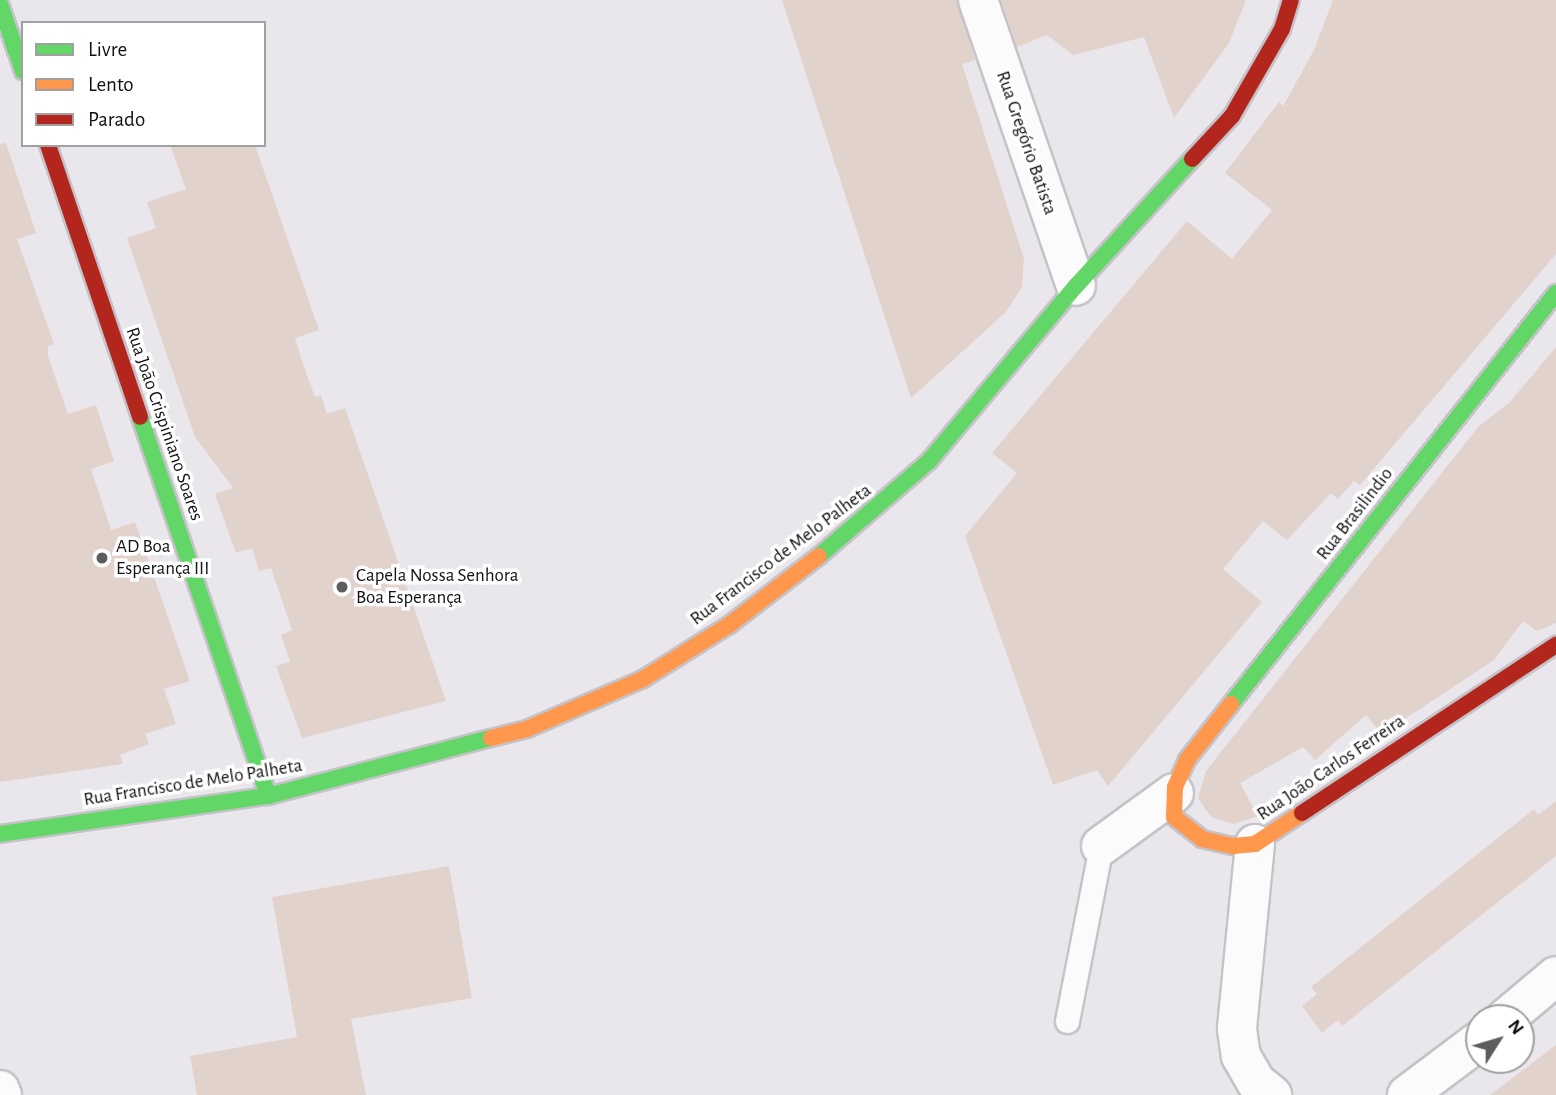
<!DOCTYPE html>
<meta charset="utf-8">
<style>
body{margin:0}
#map{position:relative;width:1556px;height:1095px;overflow:hidden;background:#eae7ec;font-family:"Alegreya Sans",sans-serif}
div>[style]{position:absolute}
.building>*{inset:0;background:#e1d2cc}
.roads{filter:drop-shadow(2px 0 #c5c3c7) drop-shadow(-2px 0 #c5c3c7) drop-shadow(0 2px #c5c3c7) drop-shadow(0 -2px #c5c3c7)}
.lane>*{height:23px;margin:-11.5px;padding:0 11.5px;transform-origin:11.5px;border-radius:11.5px;background:#fcfbfc}
.street>*{height:38px;margin:-19px;padding:0 19px;transform-origin:19px;border-radius:19px;background:#fcfbfc}
.fast>*{height:16px;margin:-8px;padding:0 8px;transform-origin:8px;border-radius:8px;background:#63d668}
.slow>*{height:16px;margin:-8px;padding:0 8px;transform-origin:8px;border-radius:8px;background:#ff974d}
.jam>*{height:16px;margin:-8px;padding:0 8px;transform-origin:8px;border-radius:8px;background:#b3261e}
.dots>*{width:19px;height:19px;translate:-50% -50%;box-sizing:border-box;border:4px solid #fff;border-radius:50%}
span{translate:-50% -50%;white-space:nowrap;text-align:center;line-height:1.15;-webkit-text-stroke:7px #fff;paint-order:stroke}
.street-label{font-size:19px;color:#121113}
.poi-label{font-size:19px;color:#121113}
.left{translate:0 -50%;text-align:left}
.legend{position:absolute;left:21px;top:21px;width:245px;height:126px;box-sizing:border-box;background:#fff;border:2px solid #a0a0a1;margin:0;padding:9px 12px;list-style:none;font-size:21px;color:#121113}
.legend li{display:flex;align-items:center;gap:14px;height:35px}
.legend b{width:35px;border:2px solid #a0a0a1}
.north{position:absolute;left:1465px;top:1004px;width:70px;height:70px;box-sizing:border-box;background:#fff;border:2px solid #a0a0a1;border-radius:50%;rotate:53deg;font-size:19px;font-weight:700;line-height:28px;text-align:center;color:#121113}
.north::after{content:'';display:block;margin:auto;width:24px;height:32px;background:#5e5c5f;clip-path:polygon(50% 0,100% 100%,50% 72%,0 100%)}
</style>
<div id="map">
<div class="building">
<div style="clip-path:polygon(782px 0,957px 0,975px 60px,962px 64px,1024px 259px,1022px 287px,1006px 312px,911px 398px)"></div>
<div style="clip-path:polygon(1001px 0,1246px 0,1229px 43px,1174px 118px,1144px 37px,1073px 55px,1047px 35px,1017px 47px)"></div>
<div style="clip-path:polygon(1333px 0,1556px 0,1556px 254px,1360px 485px,1354px 481px,1338px 499px,1331px 493px,1287px 540px,1263px 521px,1223px 569px,1262px 602px,1108px 786px,1097px 770px,1053px 785px,965px 536px,1017px 473px,992px 453px,1187px 221px,1232px 259px,1272px 210px,1225px 173px,1279px 102px,1283px 106px,1314px 50px)"></div>
<div style="clip-path:polygon(6px 143px,36px 233px,17px 239px,54px 344px,48px 346px,48px 356px,68px 414px,96px 405px,114px 461px,91px 469px,111px 530px,135px 522px,190px 681px,164px 689px,176px 724px,145px 734px,149px 744px,120px 755px,123px 764px,0 782px,0 144px)"></div>
<div style="clip-path:polygon(170px 145px,255px 145px,319px 330px,295px 338px,304px 367px,315px 397px,321px 395px,327px 414px,345px 408px,446px 701px,302px 738px,276px 666px,290px 662px,281px 635px,292px 630px,271px 568px,259px 571px,252px 548px,236px 553px,215px 494px,233px 488px,195px 437px,127px 238px,156px 228px,147px 202px,186px 189px)"></div>
<div style="clip-path:polygon(1556px 347px,1556px 623px,1537px 631px,1523px 621px,1494px 660px,1382px 734px,1366px 715px,1315px 760px,1303px 747px,1240px 783px,1258px 816px,1234px 824px,1211px 817px,1198px 798px,1206px 771px,1479px 426px,1509px 403px)"></div>
<div style="clip-path:polygon(1556px 801px,1556px 856px,1342px 1026px,1338px 1020px,1322px 1033px,1302px 1006px,1317px 994px,1311px 987px,1534px 809px,1538px 815px)"></div>
<div style="clip-path:polygon(449px 866px,472px 998px,351px 1019px,366px 1095px,197px 1095px,190px 1056px,297px 1037px,272px 897px)"></div>
<div style="clip-path:polygon(1556px 1045px,1556px 1095px,1490px 1095px)"></div>
</div>
<div class="roads">
<div class="lane">
<div style="left:1067px;top:1021px;width:178px;rotate:-79deg"></div>
</div>
<div class="street">
<div style="left:978px;top:0;width:302px;rotate:71.1deg"></div>
<div style="left:1255px;top:844px;width:186px;rotate:95.6deg"></div>
<div style="left:1237px;top:1029px;width:27px;rotate:82deg"></div>
<div style="left:1241px;top:1056px;width:30px;rotate:60deg"></div>
<div style="left:1256px;top:1082px;width:21px;rotate:39deg"></div>
<div style="left:1101px;top:846px;width:90px;rotate:-36deg"></div>
<div style="left:1506px;top:1018px;width:65px;rotate:-40deg"></div>
<div style="left:0;top:1090px;width:5px;rotate:68deg"></div>
<div style="left:1407px;top:1095px;width:90px;rotate:-36.9deg"></div>
</div>
<div class="fast">
<div style="left:0;top:4px;width:71px;rotate:71.1deg"></div>
<div style="left:140px;top:417px;width:400px;rotate:71.3deg"></div>
<div style="left:819px;top:556px;width:145px;rotate:-40.8deg"></div>
<div style="left:929px;top:461px;width:229px;rotate:-50deg"></div>
<div style="left:1076px;top:286px;width:172px;rotate:-47.6deg"></div>
<div style="left:1231px;top:704px;width:524px;rotate:-51.66deg"></div>
<div style="left:0;top:834px;width:271px;rotate:-8.1deg"></div>
<div style="left:268px;top:796px;width:230px;rotate:-14.6deg"></div>
</div>
<div class="slow">
<div style="left:1231px;top:704px;width:71px;rotate:128.2deg"></div>
<div style="left:1187px;top:760px;width:30px;rotate:114deg"></div>
<div style="left:1175px;top:787px;width:30px;rotate:92deg"></div>
<div style="left:1174px;top:817px;width:36px;rotate:38deg"></div>
<div style="left:1202px;top:839px;width:32px;rotate:13deg"></div>
<div style="left:1233px;top:846px;width:22px;rotate:-5deg"></div>
<div style="left:1255px;top:844px;width:56px;rotate:-33.4deg"></div>
<div style="left:491px;top:738px;width:37px;rotate:-14deg"></div>
<div style="left:527px;top:729px;width:126px;rotate:-23.3deg"></div>
<div style="left:643px;top:679px;width:102px;rotate:-32.1deg"></div>
<div style="left:729px;top:625px;width:113px;rotate:-37.5deg"></div>
</div>
<div class="jam">
<div style="left:48px;top:145px;width:287px;rotate:71.3deg"></div>
<div style="left:1192px;top:159px;width:59px;rotate:-47.1deg"></div>
<div style="left:1232px;top:116px;width:100px;rotate:-60.1deg"></div>
<div style="left:1282px;top:29px;width:30px;rotate:-73deg"></div>
<div style="left:1302px;top:813px;width:305px;rotate:-33.5deg"></div>
</div>
</div>
<div class="dots">
<div style="left:102px;top:558px;background:#5e5c5f"></div>
<div style="left:342px;top:587px;background:#5e5c5f"></div>
</div>
<div class="street-label">
<span style="left:1026px;top:143px;rotate:71deg">Rua Gregório Batista</span>
<span style="left:164px;top:424px;rotate:71deg">Rua João Crispiniano Soares</span>
<span style="left:1355px;top:514px;rotate:-52deg">Rua Brasilindio</span>
<span style="left:781px;top:555px;rotate:-37deg">Rua Francisco de Melo Palheta</span>
<span style="left:1331px;top:768px;rotate:-34deg">Rua João Carlos Ferreira</span>
<span style="left:193px;top:783px;rotate:-9deg">Rua Francisco de Melo Palheta</span>
</div>
<div class="poi-label">
<span class="left" style="left:116px;top:558px">AD Boa<br>Esperança III</span>
<span class="left" style="left:356px;top:587px">Capela Nossa Senhora<br>Boa Esperança</span>
</div>
<ul class="legend">
<li><b style="height:9px;background:#63d668"></b>Livre</li>
<li><b style="height:9px;background:#ff974d"></b>Lento</li>
<li><b style="height:9px;background:#b3261e"></b>Parado</li>
</ul>
<div class="north">N</div>
</div>
